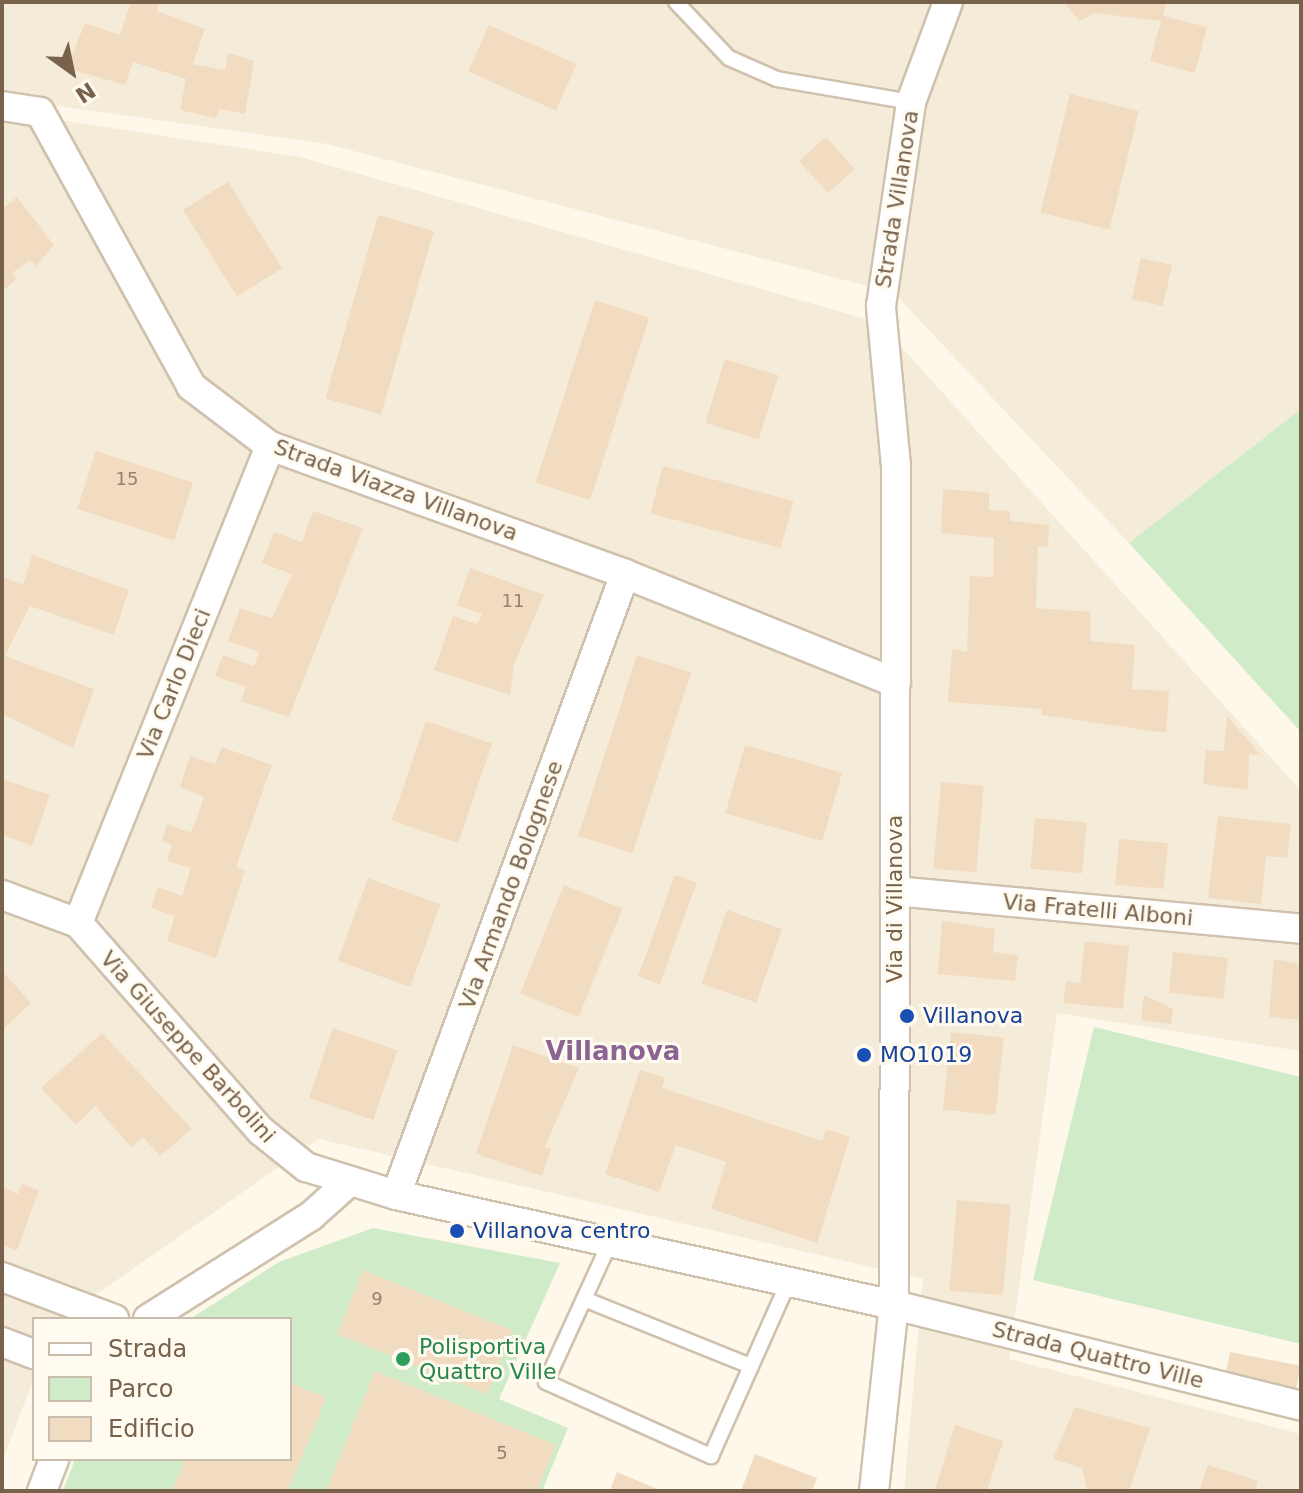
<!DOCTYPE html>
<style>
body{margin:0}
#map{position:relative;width:1303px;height:1493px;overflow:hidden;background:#fdf8e9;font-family:"DejaVu Sans",sans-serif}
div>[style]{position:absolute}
.residential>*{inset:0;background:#f4ebd8}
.green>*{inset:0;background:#d0ebc7}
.building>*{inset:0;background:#f2dcc1;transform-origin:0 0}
.roads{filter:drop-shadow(2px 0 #cfc1ae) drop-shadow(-2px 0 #cfc1ae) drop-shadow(0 2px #cfc1ae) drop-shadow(0 -2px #cfc1ae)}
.service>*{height:14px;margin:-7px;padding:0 7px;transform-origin:7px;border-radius:7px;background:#fff}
.minor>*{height:28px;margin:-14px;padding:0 14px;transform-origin:14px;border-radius:14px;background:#fff}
.dots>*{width:22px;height:22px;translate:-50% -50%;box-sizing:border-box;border:4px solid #fffbf0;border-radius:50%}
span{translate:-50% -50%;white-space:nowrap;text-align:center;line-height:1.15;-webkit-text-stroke:6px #fffbf0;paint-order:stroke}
.number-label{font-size:18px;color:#968069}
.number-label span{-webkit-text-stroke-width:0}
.street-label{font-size:22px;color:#78624c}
.transit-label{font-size:22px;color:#164399}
.left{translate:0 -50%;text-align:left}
.leisure-label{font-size:22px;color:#27864d}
.quarter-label{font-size:26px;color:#8b6493;font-weight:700}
.frame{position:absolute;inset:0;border:4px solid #78624c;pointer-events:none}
.legend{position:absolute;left:32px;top:1317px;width:260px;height:144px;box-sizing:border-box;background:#fffbf0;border:2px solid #c9beae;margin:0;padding:10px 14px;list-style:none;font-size:24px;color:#78624c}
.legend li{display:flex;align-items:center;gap:16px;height:40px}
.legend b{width:40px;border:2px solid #c9beae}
.north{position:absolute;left:32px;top:32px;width:80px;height:80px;-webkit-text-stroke:6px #fffbf0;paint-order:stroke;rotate:147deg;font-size:22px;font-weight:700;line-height:32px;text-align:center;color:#78624c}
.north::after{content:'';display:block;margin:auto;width:28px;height:36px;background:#78624c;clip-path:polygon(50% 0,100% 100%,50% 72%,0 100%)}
</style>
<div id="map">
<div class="residential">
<div style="clip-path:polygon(2px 2px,1301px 2px,1301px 409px,1129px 543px,894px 293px,327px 144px,2px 98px)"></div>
<div style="clip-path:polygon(2px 111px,300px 157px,880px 323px,1301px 791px,1301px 1051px,1057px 1013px,1009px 1359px,1301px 1434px,1301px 1491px,904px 1491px,923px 1279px,319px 1139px,61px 1319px,34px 1319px,34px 1378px,2px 1462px)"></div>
</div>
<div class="green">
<div style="clip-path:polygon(1301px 409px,1301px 732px,1129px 543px)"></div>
<div style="clip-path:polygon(1094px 1027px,1301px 1077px,1301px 1344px,1033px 1280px)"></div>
<div style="clip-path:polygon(373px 1228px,560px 1263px,499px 1399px,568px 1428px,542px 1491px,63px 1491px,75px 1459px,290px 1459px,290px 1319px,190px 1319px,279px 1262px)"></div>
</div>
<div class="building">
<div style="clip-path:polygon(131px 2px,159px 2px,157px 11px,205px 29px,193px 64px,225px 70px,228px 53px,254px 61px,245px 114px,220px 109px,216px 118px,180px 110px,186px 79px,133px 62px,125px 85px,67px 68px,85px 23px,120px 35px)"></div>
<div style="clip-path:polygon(1063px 2px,1166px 2px,1163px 16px,1207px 27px,1195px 73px,1150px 61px,1161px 21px,1094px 13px,1080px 21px)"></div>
<div style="left:489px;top:25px;width:96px;height:51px;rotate:24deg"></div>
<div style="left:1070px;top:94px;width:71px;height:122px;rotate:14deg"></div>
<div style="left:826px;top:137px;width:43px;height:36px;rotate:48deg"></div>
<div style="left:228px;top:182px;width:102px;height:53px;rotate:58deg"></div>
<div style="clip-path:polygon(17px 197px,54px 245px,36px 266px,30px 260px,12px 273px,17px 279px,2px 291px,2px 209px)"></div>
<div style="left:378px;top:215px;width:58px;height:191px;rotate:16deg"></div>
<div style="left:1141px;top:258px;width:32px;height:42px;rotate:13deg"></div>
<div style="left:595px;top:300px;width:57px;height:192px;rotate:18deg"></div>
<div style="left:725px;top:359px;width:56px;height:67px;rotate:17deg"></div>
<div style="left:96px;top:451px;width:102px;height:61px;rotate:18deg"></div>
<div style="left:663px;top:466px;width:135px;height:49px;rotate:15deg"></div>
<div style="clip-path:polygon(943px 489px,989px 493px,989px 510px,1010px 511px,1010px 521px,1049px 525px,1048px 547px,1038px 546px,1036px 608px,1091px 612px,1090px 641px,1135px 645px,1132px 689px,1169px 691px,1166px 733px,1042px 715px,1041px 709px,948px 702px,952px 649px,967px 652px,970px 576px,993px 577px,994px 538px,941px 533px)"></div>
<div style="clip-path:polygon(313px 511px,363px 528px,289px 717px,241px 701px,246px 687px,215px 676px,223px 655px,254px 666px,259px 652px,228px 641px,240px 608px,272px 618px,292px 574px,262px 563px,274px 532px,302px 542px)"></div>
<div style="clip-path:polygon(32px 555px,129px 590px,114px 635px,30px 606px,5px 656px,94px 689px,73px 748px,2px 714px,2px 577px,23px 585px)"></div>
<div style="clip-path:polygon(470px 568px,544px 595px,514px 665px,510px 695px,434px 670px,453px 616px,477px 624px,482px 614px,457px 605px)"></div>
<div style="left:637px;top:655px;width:57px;height:190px;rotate:18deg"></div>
<div style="clip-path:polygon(1227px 716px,1261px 755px,1249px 754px,1248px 790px,1203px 784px,1206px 750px,1224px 751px)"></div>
<div style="left:426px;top:721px;width:70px;height:105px;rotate:19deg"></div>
<div style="left:745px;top:745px;width:101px;height:71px;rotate:16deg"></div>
<div style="clip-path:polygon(222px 747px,272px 765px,236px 867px,245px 870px,216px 958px,167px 941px,175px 916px,151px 908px,158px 887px,182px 896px,191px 868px,167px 861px,172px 845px,162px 841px,167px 824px,191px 833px,204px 797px,180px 787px,190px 756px,215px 764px)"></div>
<div style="clip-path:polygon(2px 779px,50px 795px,32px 846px,2px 835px)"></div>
<div style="left:941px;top:782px;width:43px;height:87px;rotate:5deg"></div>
<div style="clip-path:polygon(1218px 816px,1291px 824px,1287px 858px,1266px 856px,1261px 904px,1208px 898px)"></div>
<div style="left:1035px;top:818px;width:52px;height:51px;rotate:5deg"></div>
<div style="left:1119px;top:839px;width:49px;height:46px;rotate:5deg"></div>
<div style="left:675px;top:875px;width:23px;height:108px;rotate:20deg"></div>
<div style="left:368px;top:878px;width:77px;height:88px;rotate:20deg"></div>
<div style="left:564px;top:885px;width:63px;height:117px;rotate:22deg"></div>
<div style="left:727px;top:910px;width:58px;height:78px;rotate:19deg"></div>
<div style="clip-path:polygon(942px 921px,995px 929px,993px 952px,1018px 955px,1015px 981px,938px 974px)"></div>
<div style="clip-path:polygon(1085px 941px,1129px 946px,1123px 1009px,1063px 1003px,1066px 981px,1080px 983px)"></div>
<div style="left:1173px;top:952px;width:55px;height:41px;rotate:6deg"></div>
<div style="clip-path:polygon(1274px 959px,1301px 964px,1301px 1020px,1269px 1017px)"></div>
<div style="clip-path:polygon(2px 971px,31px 1003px,2px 1030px)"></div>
<div style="clip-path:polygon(1144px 995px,1173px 1009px,1171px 1024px,1141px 1020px)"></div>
<div style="left:333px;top:1028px;width:68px;height:74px;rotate:19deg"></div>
<div style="left:951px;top:1032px;width:53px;height:78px;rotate:6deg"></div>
<div style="clip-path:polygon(102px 1033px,192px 1129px,160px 1156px,143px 1137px,131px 1147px,95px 1106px,76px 1125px,41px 1088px)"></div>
<div style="clip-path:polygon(513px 1045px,579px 1068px,545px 1147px,551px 1148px,542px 1176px,476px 1154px)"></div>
<div style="clip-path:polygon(640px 1070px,665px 1078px,662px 1088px,822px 1141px,826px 1129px,850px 1137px,817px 1243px,711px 1209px,726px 1162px,676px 1145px,659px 1192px,605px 1174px)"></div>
<div style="clip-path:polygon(22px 1184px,39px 1190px,17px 1250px,2px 1245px,2px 1187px,18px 1194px)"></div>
<div style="left:957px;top:1200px;width:54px;height:91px;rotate:5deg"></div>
<div style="left:363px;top:1270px;width:161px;height:69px;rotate:22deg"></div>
<div style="left:1230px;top:1352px;width:72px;height:27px;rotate:11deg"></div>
<div style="clip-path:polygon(375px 1371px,556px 1445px,537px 1491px,326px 1491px)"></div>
<div style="clip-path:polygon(290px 1383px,326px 1398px,288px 1491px,172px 1491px,185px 1459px,290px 1459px)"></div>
<div style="clip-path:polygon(1075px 1407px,1150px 1428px,1129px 1491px,1087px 1491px,1082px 1468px,1053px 1459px)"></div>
<div style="clip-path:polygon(955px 1425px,1003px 1441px,987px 1491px,935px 1490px)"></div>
<div style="clip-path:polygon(755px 1454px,817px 1478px,812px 1491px,741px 1491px)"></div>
<div style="clip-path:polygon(1208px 1465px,1258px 1481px,1255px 1491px,1199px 1491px)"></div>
<div style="clip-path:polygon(617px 1472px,662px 1491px,610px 1491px)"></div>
</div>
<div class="roads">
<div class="service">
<div style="left:676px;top:2px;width:77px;rotate:46.6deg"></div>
<div style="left:729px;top:58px;width:52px;rotate:23.6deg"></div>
<div style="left:777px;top:79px;width:136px;rotate:9.7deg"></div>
<div style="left:611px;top:1240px;width:156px;rotate:114.6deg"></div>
<div style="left:546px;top:1382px;width:181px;rotate:24.2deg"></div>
<div style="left:711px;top:1456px;width:192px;rotate:-66deg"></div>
<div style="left:584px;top:1299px;width:180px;rotate:21.9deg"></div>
</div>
<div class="minor">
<div style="left:2px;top:106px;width:38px;rotate:9deg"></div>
<div style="left:40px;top:112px;width:313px;rotate:61.1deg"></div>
<div style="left:191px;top:386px;width:99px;rotate:37.2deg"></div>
<div style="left:270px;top:446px;width:377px;rotate:19.8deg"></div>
<div style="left:625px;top:574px;width:292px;rotate:21.9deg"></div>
<div style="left:895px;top:891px;width:408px;rotate:5.3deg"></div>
<div style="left:2px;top:895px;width:81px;rotate:20.2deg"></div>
<div style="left:78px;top:923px;width:277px;rotate:48.7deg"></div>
<div style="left:261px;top:1131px;width:58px;rotate:38.7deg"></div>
<div style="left:306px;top:1167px;width:94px;rotate:17.3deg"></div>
<div style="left:396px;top:1195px;width:510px;rotate:12.46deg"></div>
<div style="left:894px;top:1305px;width:419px;rotate:13.9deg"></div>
<div style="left:78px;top:923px;width:514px;rotate:-68.07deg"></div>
<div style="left:396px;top:1195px;width:662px;rotate:-69.76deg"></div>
<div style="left:2px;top:1277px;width:120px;rotate:20.6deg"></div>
<div style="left:148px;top:1319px;width:193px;rotate:-32.3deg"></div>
<div style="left:311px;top:1216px;width:51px;rotate:-41.8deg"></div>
<div style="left:2px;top:1342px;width:34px;rotate:21deg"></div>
<div style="left:42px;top:1491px;width:34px;rotate:-69deg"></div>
<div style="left:874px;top:1491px;width:187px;rotate:-83.9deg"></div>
<div style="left:894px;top:1305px;width:839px;rotate:-89.86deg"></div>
<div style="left:896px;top:466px;width:161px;rotate:-95.4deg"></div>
<div style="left:881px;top:306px;width:206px;rotate:-81.6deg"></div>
<div style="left:911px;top:102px;width:107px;rotate:-69.7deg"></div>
</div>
</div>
<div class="dots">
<div style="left:907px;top:1016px;background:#1a4fb4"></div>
<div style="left:864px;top:1055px;background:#1a4fb4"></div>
<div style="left:457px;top:1231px;background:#1a4fb4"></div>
<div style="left:403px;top:1359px;background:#2e9e5b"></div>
</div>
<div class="number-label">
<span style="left:127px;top:479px">15</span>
<span style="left:513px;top:601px">11</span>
<span style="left:377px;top:1299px">9</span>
<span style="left:502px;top:1453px">5</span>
</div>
<div class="street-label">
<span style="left:897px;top:199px;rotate:-81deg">Strada Villanova</span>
<span style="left:396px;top:490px;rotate:20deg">Strada Viazza Villanova</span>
<span style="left:174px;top:684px;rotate:-68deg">Via Carlo Dieci</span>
<span style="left:511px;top:885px;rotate:-70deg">Via Armando Bolognese</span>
<span style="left:895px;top:899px;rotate:-90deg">Via di Villanova</span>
<span style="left:1098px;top:910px;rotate:5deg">Via Fratelli Alboni</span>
<span style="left:188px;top:1047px;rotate:48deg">Via Giuseppe Barbolini</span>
<span style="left:1098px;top:1355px;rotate:14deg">Strada Quattro Ville</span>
</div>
<div class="transit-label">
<span class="left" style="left:923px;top:1016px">Villanova</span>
<span class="left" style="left:880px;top:1055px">MO1019</span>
<span class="left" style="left:473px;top:1231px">Villanova centro</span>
</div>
<div class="leisure-label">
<span class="left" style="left:419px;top:1359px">Polisportiva<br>Quattro Ville</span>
</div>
<div class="quarter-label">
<span style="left:613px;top:1052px">Villanova</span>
</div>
<div class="frame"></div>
<ul class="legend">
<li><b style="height:10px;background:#fff"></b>Strada</li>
<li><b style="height:22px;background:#d0ebc7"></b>Parco</li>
<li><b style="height:22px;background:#f2dcc1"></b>Edificio</li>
</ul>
<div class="north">N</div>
</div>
